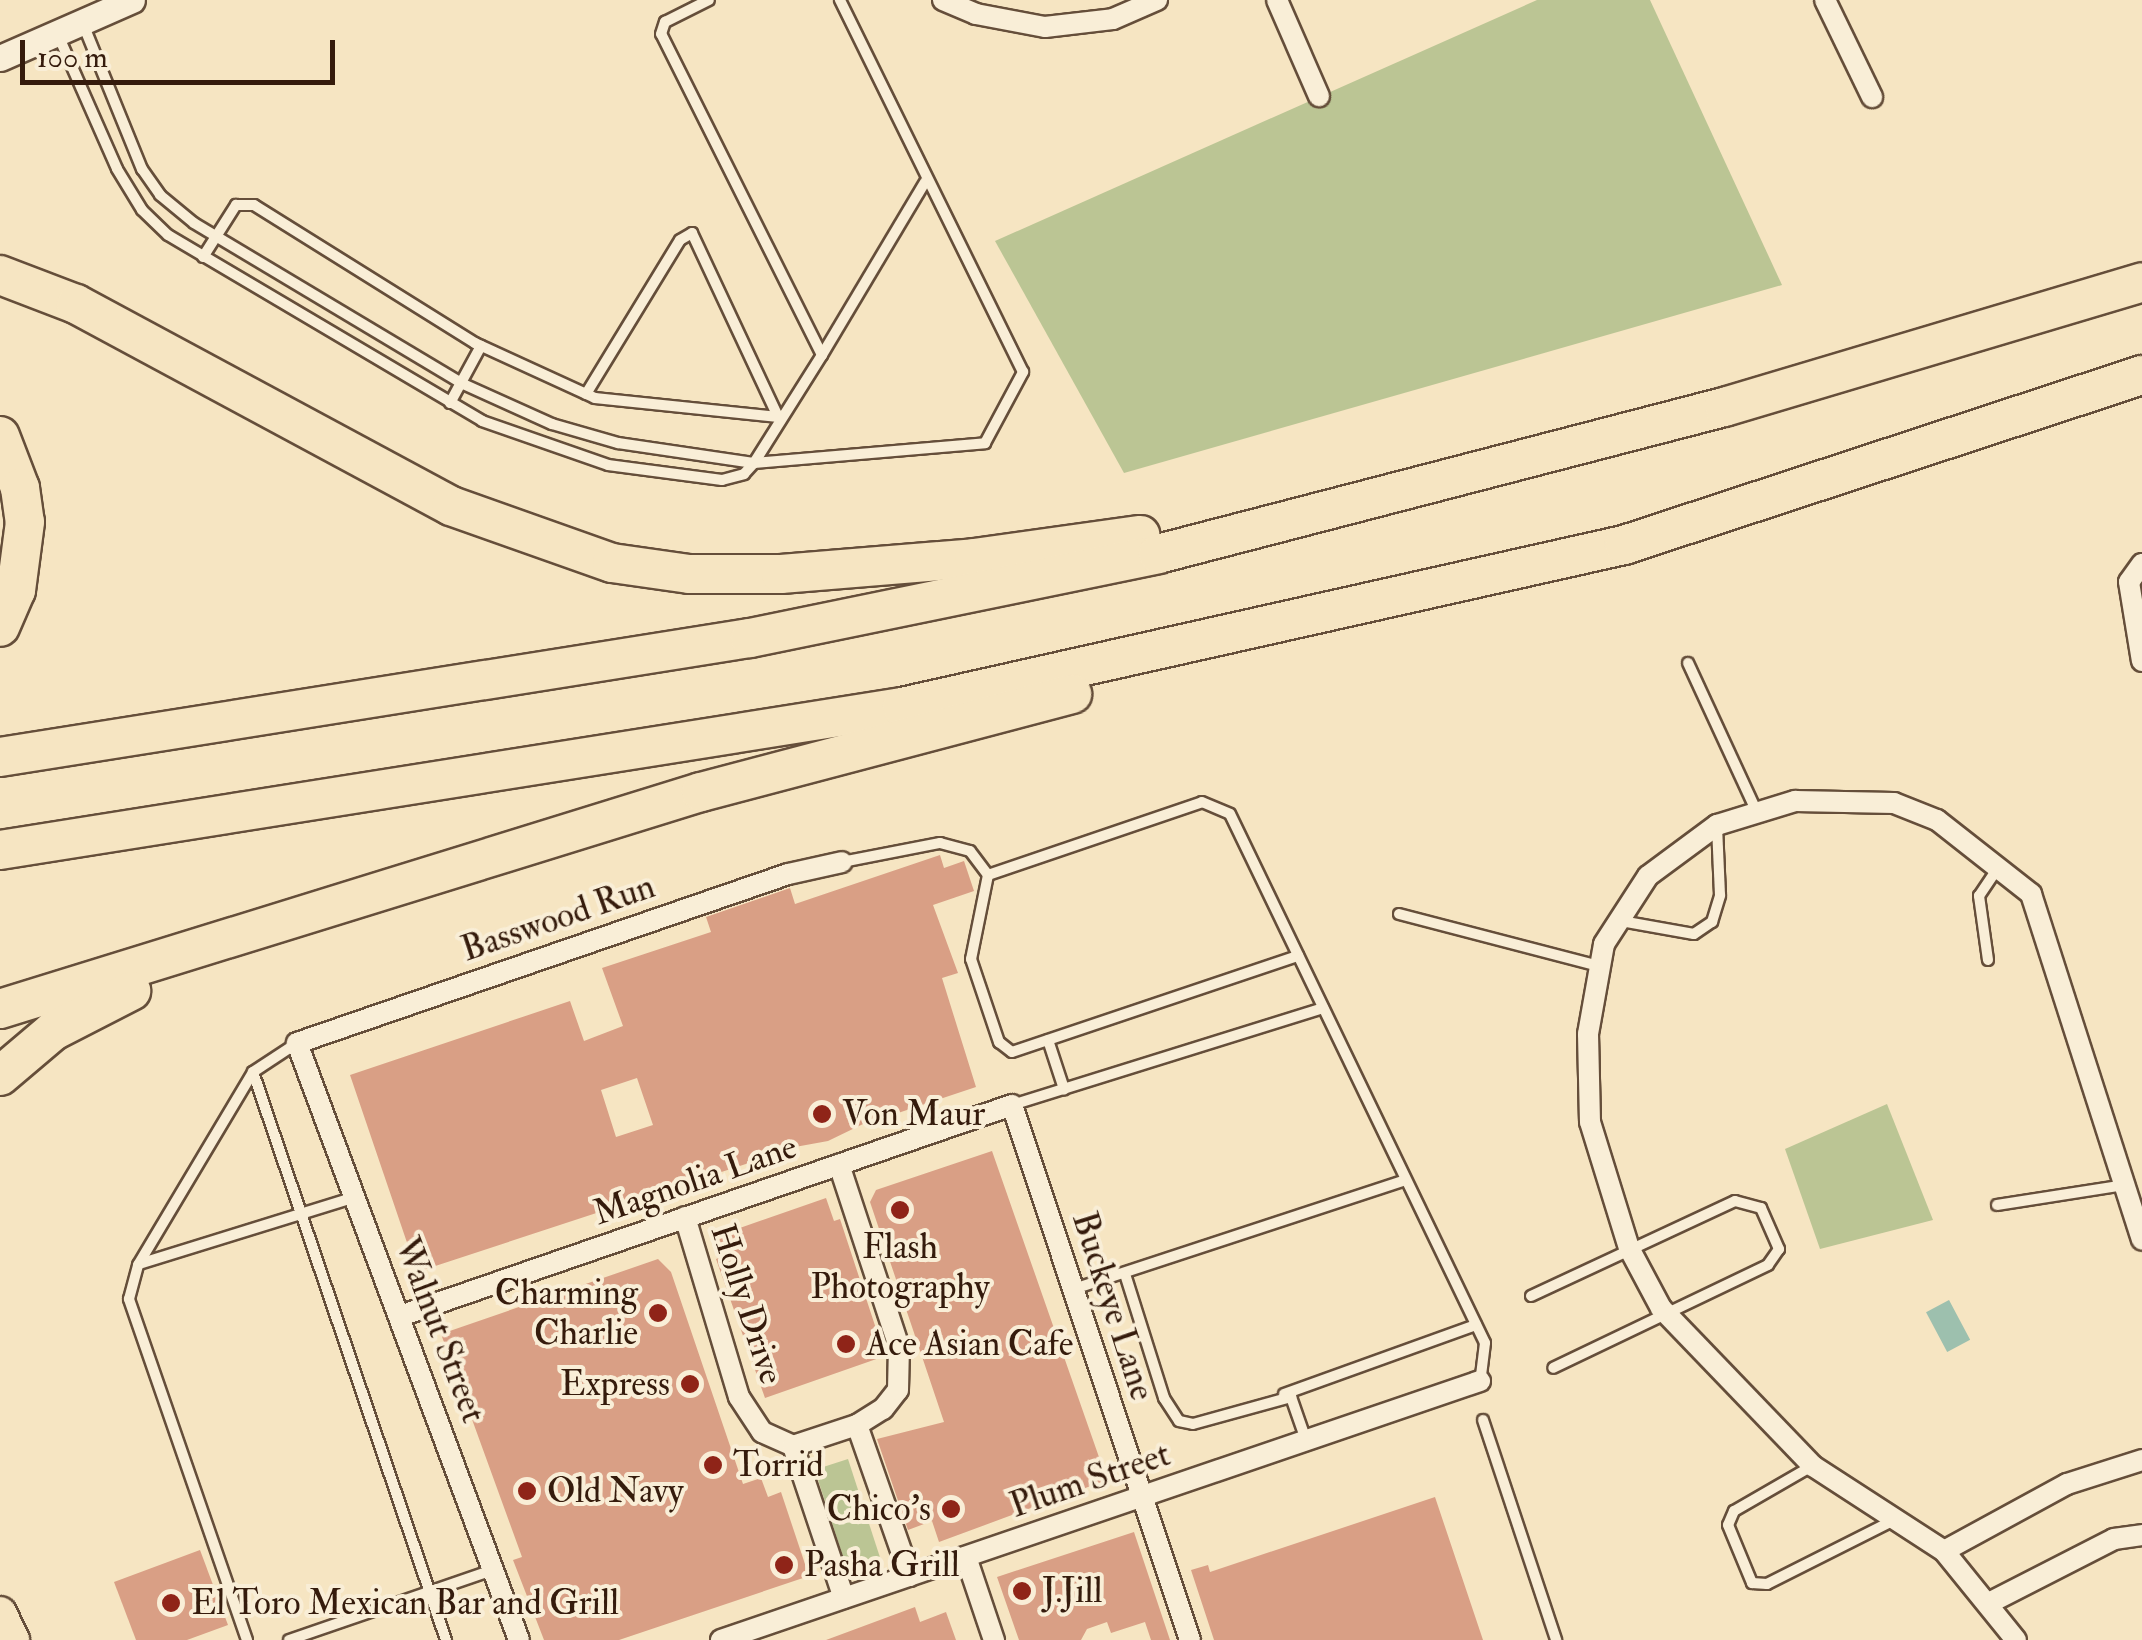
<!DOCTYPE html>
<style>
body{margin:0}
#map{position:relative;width:2142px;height:1640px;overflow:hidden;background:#f6e5c2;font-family:"IM FELL Double Pica",serif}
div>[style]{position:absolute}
.green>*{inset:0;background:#bbc594;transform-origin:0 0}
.water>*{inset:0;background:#9dc0ae;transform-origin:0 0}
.building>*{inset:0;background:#d99f85}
.roads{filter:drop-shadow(2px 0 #654e3a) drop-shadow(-2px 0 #654e3a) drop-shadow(0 2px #654e3a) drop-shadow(0 -2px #654e3a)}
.service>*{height:10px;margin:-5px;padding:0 5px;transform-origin:5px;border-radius:5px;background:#f9eed7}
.minor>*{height:20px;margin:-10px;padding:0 10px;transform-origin:10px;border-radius:10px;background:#f9eed7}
.tertiary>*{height:25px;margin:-12.5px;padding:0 12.5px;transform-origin:12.5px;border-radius:12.5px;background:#f9eed7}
.primary>*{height:32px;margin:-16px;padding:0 16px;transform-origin:16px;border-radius:16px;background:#f6e5c2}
.motorway>*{height:38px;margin:-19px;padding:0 19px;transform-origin:19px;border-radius:19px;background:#f6e5c2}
.dots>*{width:28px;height:28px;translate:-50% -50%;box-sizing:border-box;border:5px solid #f9eed7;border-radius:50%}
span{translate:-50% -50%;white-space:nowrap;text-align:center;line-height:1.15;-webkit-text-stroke:8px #f9eed7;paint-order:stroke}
.street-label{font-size:35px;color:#351b0c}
.poi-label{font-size:35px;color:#351b0c}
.left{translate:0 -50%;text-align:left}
.right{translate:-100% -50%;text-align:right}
.scale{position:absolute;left:20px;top:40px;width:315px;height:45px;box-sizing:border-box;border:5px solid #351b0c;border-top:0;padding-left:12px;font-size:30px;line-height:35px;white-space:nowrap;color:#351b0c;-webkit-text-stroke:8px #f9eed7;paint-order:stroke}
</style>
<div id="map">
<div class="green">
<div style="clip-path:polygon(1537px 0,1650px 0,1782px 285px,1124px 473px,995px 241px)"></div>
<div style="clip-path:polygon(1887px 1104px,1933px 1220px,1820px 1249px,1785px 1149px)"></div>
<div style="left:848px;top:1459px;width:105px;height:35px;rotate:72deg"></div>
</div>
<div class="water">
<div style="left:1949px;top:1300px;width:45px;height:26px;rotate:62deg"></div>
</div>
<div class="building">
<div style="clip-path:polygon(evenodd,940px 855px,944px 868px,964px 861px,974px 891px,933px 905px,958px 973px,942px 978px,976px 1087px,895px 1114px,894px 1109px,828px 1141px,756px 1154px,758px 1160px,417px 1272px,350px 1075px,570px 1001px,584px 1041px,623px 1026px,602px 968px,711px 932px,706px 917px,790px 888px,795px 904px,940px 855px,637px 1078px,653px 1125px,616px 1137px,601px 1090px,637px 1078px)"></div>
<div style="clip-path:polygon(992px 1151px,1107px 1480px,939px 1542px,932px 1521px,908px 1530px,877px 1439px,944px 1422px,870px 1202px,876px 1190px)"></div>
<div style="clip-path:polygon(826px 1198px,834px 1221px,840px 1219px,885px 1356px,765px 1398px,716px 1259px,725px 1256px,717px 1236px)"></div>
<div style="clip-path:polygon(658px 1259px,671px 1272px,743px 1484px,761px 1478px,768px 1497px,781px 1492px,809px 1576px,619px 1640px,544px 1640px,513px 1560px,522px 1557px,441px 1334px)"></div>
<div style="clip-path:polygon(1435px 1497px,1483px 1640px,1214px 1640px,1191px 1570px,1208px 1565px,1210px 1572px)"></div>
<div style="clip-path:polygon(1134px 1532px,1170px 1640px,1151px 1640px,1145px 1622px,1111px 1633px,1107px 1622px,1087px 1629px,1081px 1640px,1019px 1640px,997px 1577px)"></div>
<div style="clip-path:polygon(200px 1550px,228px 1625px,187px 1640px,136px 1640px,114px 1582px)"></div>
<div style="clip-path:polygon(915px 1607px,920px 1622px,946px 1612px,956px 1640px,826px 1640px)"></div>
</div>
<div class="roads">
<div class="service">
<div style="left:83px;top:24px;width:157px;rotate:67.9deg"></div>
<div style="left:142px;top:169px;width:32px;rotate:55deg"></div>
<div style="left:160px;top:195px;width:44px;rotate:39.5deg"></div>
<div style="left:194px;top:223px;width:311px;rotate:30.9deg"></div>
<div style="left:461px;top:383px;width:100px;rotate:24.3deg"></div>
<div style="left:552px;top:424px;width:69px;rotate:16.1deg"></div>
<div style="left:618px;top:443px;width:137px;rotate:8.4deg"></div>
<div style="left:754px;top:463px;width:232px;rotate:-4.9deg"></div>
<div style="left:985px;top:443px;width:81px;rotate:-61.8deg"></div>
<div style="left:1023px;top:372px;width:415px;rotate:-116.2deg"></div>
<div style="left:58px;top:35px;width:146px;rotate:66.2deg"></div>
<div style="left:117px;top:169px;width:48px;rotate:58.6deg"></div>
<div style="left:142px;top:210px;width:36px;rotate:44deg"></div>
<div style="left:168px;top:235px;width:365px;rotate:30.6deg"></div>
<div style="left:482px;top:421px;width:133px;rotate:19.2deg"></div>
<div style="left:608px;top:465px;width:115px;rotate:7.5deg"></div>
<div style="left:722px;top:480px;width:23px;rotate:-15deg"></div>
<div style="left:744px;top:474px;width:15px;rotate:-48deg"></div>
<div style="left:754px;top:463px;width:128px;rotate:-57.8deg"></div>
<div style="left:822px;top:355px;width:359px;rotate:-116.6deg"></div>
<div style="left:661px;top:34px;width:13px;rotate:-72deg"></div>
<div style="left:665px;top:22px;width:49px;rotate:-26.6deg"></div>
<div style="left:203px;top:257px;width:62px;rotate:-57.6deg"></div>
<div style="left:236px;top:205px;width:18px"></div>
<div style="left:254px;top:205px;width:261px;rotate:32deg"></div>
<div style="left:475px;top:343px;width:132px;rotate:24.6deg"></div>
<div style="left:595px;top:398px;width:184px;rotate:5.9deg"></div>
<div style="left:822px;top:355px;width:201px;rotate:-59.2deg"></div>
<div style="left:586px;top:394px;width:180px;rotate:-58.6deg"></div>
<div style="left:680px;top:240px;width:14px;rotate:-30deg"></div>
<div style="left:692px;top:233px;width:203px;rotate:64.9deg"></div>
<div style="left:450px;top:403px;width:65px;rotate:-61.5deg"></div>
<div style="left:1688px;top:663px;width:164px;rotate:65.2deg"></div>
<div style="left:842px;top:862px;width:100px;rotate:-11deg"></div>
<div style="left:940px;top:843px;width:31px;rotate:15deg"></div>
<div style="left:970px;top:851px;width:30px;rotate:53deg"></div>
<div style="left:988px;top:875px;width:226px;rotate:-18.8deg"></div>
<div style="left:1202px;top:802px;width:30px;rotate:23deg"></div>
<div style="left:1230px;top:814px;width:587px;rotate:64.26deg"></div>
<div style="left:1485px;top:1343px;width:38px;rotate:97deg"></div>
<div style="left:988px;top:875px;width:86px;rotate:101.4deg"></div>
<div style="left:971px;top:959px;width:88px;rotate:71.4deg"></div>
<div style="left:999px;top:1042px;width:16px;rotate:38deg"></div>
<div style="left:1012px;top:1052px;width:302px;rotate:-18.6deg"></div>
<div style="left:1399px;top:914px;width:207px;rotate:14.6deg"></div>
<div style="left:1621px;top:921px;width:74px;rotate:10.1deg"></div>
<div style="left:1694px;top:934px;width:22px;rotate:-34deg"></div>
<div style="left:1712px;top:922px;width:28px;rotate:-73deg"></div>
<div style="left:1720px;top:895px;width:69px;rotate:-92.5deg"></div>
<div style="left:1988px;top:960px;width:65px;rotate:-98deg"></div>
<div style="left:1979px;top:896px;width:34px;rotate:-56deg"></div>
<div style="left:1048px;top:1040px;width:52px;rotate:71.9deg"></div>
<div style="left:253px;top:1072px;width:600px;rotate:71.23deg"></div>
<div style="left:1012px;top:1105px;width:326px;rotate:-17.3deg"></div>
<div style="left:1997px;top:1205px;width:130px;rotate:-8.9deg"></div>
<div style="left:139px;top:1264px;width:227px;rotate:-17.2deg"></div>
<div style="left:1125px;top:1274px;width:130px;rotate:72.5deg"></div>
<div style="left:1164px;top:1398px;width:27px;rotate:57deg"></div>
<div style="left:1179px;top:1421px;width:14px;rotate:12deg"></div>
<div style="left:1193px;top:1424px;width:102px;rotate:-15.4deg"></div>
<div style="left:1291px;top:1397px;width:46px;rotate:70.8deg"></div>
<div style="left:1074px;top:1289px;width:349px;rotate:-18.2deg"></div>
<div style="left:1531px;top:1296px;width:225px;rotate:-25deg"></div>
<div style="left:1735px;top:1201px;width:27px;rotate:15deg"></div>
<div style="left:1761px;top:1208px;width:45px;rotate:66.3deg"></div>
<div style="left:1779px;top:1249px;width:19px;rotate:125deg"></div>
<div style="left:1768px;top:1265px;width:238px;rotate:154.4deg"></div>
<div style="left:1284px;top:1394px;width:204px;rotate:-19.8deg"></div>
<div style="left:1483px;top:1420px;width:232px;rotate:71.6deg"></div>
<div style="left:1812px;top:1466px;width:90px;rotate:150deg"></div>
<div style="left:1734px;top:1511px;width:15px;rotate:113deg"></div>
<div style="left:1728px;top:1525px;width:63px;rotate:67.5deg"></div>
<div style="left:1752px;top:1583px;width:15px;rotate:4deg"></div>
<div style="left:1767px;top:1584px;width:144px;rotate:-26.7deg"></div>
<div style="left:247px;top:1640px;width:361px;rotate:-109.1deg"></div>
<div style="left:129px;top:1299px;width:35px;rotate:-75deg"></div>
<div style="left:138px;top:1265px;width:225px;rotate:-59.2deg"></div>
<div style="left:253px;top:1072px;width:53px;rotate:-33.4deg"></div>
<div style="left:289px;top:1640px;width:218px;rotate:-19deg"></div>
</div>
<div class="minor">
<div style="left:943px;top:0;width:36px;rotate:23deg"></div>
<div style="left:976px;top:14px;width:70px;rotate:10.7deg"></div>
<div style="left:1045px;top:27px;width:68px;rotate:-6.7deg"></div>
<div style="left:1113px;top:19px;width:48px;rotate:-23.4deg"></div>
<div style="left:1277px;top:0;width:105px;rotate:66.4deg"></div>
<div style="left:1825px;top:0;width:108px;rotate:64.1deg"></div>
<div style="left:2142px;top:564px;width:22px;rotate:126deg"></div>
<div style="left:2129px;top:582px;width:80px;rotate:80.7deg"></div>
<div style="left:685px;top:1217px;width:188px;rotate:73.3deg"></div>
<div style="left:739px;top:1397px;width:42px;rotate:56.7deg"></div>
<div style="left:762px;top:1432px;width:34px;rotate:24deg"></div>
<div style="left:793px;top:1446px;width:67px;rotate:-18.2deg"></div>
<div style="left:857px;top:1425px;width:31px;rotate:-32deg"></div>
<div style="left:883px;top:1409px;width:24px;rotate:-52deg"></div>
<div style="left:898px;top:1390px;width:43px;rotate:-88.7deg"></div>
<div style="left:899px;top:1347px;width:192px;rotate:-108.2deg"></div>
<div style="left:400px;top:1316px;width:647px;rotate:-19.02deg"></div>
<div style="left:1012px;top:1105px;width:564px;rotate:71.6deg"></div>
<div style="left:857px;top:1425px;width:160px;rotate:70.7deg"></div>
<div style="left:793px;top:1446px;width:160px;rotate:71.5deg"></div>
<div style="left:1944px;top:1551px;width:140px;rotate:-28.6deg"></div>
<div style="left:2067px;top:1484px;width:79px;rotate:-17.7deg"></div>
<div style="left:966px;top:1557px;width:88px;rotate:71.4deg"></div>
<div style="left:1989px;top:1603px;width:140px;rotate:-27.1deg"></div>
<div style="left:2114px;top:1539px;width:28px;rotate:-8deg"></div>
<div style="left:519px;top:1640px;width:637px;rotate:-110.4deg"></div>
<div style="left:297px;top:1043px;width:519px;rotate:-18.99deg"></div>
<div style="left:788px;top:874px;width:55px;rotate:-12.5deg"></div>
<div style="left:721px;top:1640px;width:802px;rotate:-18.84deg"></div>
<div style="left:2016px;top:1640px;width:114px;rotate:-129deg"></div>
<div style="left:1944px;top:1551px;width:156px;rotate:-147deg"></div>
<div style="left:1813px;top:1466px;width:219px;rotate:-133.9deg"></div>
<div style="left:1661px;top:1308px;width:68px;rotate:-118.1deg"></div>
<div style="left:1629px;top:1248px;width:132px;rotate:-107.2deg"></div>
<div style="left:1590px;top:1122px;width:88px;rotate:-91.3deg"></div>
<div style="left:1588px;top:1034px;width:91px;rotate:-79.9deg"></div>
<div style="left:1604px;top:944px;width:81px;rotate:-57.1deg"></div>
<div style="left:1648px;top:876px;width:86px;rotate:-36.5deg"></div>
<div style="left:1717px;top:825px;width:82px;rotate:-17.1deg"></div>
<div style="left:1795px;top:801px;width:99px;rotate:1.2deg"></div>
<div style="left:1894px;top:803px;width:46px;rotate:21.6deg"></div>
<div style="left:1937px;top:820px;width:120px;rotate:38.2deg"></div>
<div style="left:2031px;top:894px;width:363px;rotate:72.2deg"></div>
</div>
<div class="tertiary">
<div style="left:0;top:58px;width:144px;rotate:-23.7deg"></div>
</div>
<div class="primary">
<div style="left:0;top:1613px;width:30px;rotate:64deg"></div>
</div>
<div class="motorway">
<div style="left:0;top:275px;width:81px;rotate:20.9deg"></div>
<div style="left:76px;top:304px;width:426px;rotate:28.3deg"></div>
<div style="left:451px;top:506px;width:171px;rotate:19.5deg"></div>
<div style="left:612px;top:563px;width:78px;rotate:8.1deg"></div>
<div style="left:689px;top:574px;width:92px"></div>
<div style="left:781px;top:574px;width:194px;rotate:-4.7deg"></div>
<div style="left:974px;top:558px;width:168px;rotate:-7.9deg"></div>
<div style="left:0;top:436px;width:56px;rotate:69deg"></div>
<div style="left:20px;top:488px;width:34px;rotate:82deg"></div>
<div style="left:25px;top:522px;width:69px;rotate:97.5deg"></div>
<div style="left:16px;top:590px;width:40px;rotate:113.4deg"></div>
<div style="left:0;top:757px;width:759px;rotate:-9.02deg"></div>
<div style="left:750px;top:638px;width:417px;rotate:-11.6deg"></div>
<div style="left:1158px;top:554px;width:585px;rotate:-14.56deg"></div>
<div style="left:1724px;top:407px;width:436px;rotate:-16.6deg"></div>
<div style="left:0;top:850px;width:913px;rotate:-9.01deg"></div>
<div style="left:902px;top:707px;width:740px;rotate:-12.65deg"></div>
<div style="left:1624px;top:545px;width:545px;rotate:-18.17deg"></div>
<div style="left:0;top:1009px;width:734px;rotate:-17.2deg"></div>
<div style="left:701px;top:792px;width:384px;rotate:-14.8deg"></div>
<div style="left:0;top:1076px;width:70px;rotate:-40.3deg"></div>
<div style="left:53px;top:1031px;width:88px;rotate:-27.1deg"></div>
</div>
</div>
<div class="dots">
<div style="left:822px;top:1114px;background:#8f2418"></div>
<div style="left:900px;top:1210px;background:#8f2418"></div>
<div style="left:658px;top:1313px;background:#8f2418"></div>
<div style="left:846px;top:1344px;background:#8f2418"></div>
<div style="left:690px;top:1384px;background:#8f2418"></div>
<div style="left:713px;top:1465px;background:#8f2418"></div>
<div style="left:527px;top:1491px;background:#8f2418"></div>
<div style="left:951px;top:1509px;background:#8f2418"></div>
<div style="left:784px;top:1565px;background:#8f2418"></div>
<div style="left:1022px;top:1591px;background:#8f2418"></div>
<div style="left:171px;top:1603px;background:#8f2418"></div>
</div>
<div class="street-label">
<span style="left:558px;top:918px;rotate:-19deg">Basswood Run</span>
<span style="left:695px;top:1180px;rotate:-19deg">Magnolia Lane</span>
<span style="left:747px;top:1304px;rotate:72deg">Holly Drive</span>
<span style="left:1113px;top:1306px;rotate:72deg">Buckeye Lane</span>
<span style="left:440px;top:1330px;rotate:69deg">Walnut Street</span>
<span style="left:1090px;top:1480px;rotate:-19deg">Plum Street</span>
</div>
<div class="poi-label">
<span class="left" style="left:842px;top:1114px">Von Maur</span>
<span style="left:900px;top:1267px">Flash<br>Photography</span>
<span class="right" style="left:638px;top:1313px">Charming<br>Charlie</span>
<span class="left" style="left:866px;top:1344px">Ace Asian Cafe</span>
<span class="right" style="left:670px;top:1384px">Express</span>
<span class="left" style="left:733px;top:1465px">Torrid</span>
<span class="left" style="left:547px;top:1491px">Old Navy</span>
<span class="right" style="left:931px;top:1509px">Chico's</span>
<span class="left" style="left:804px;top:1565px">Pasha Grill</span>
<span class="left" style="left:1042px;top:1591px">J.Jill</span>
<span class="left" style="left:191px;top:1603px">El Toro Mexican Bar and Grill</span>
</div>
<div class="scale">100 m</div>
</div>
